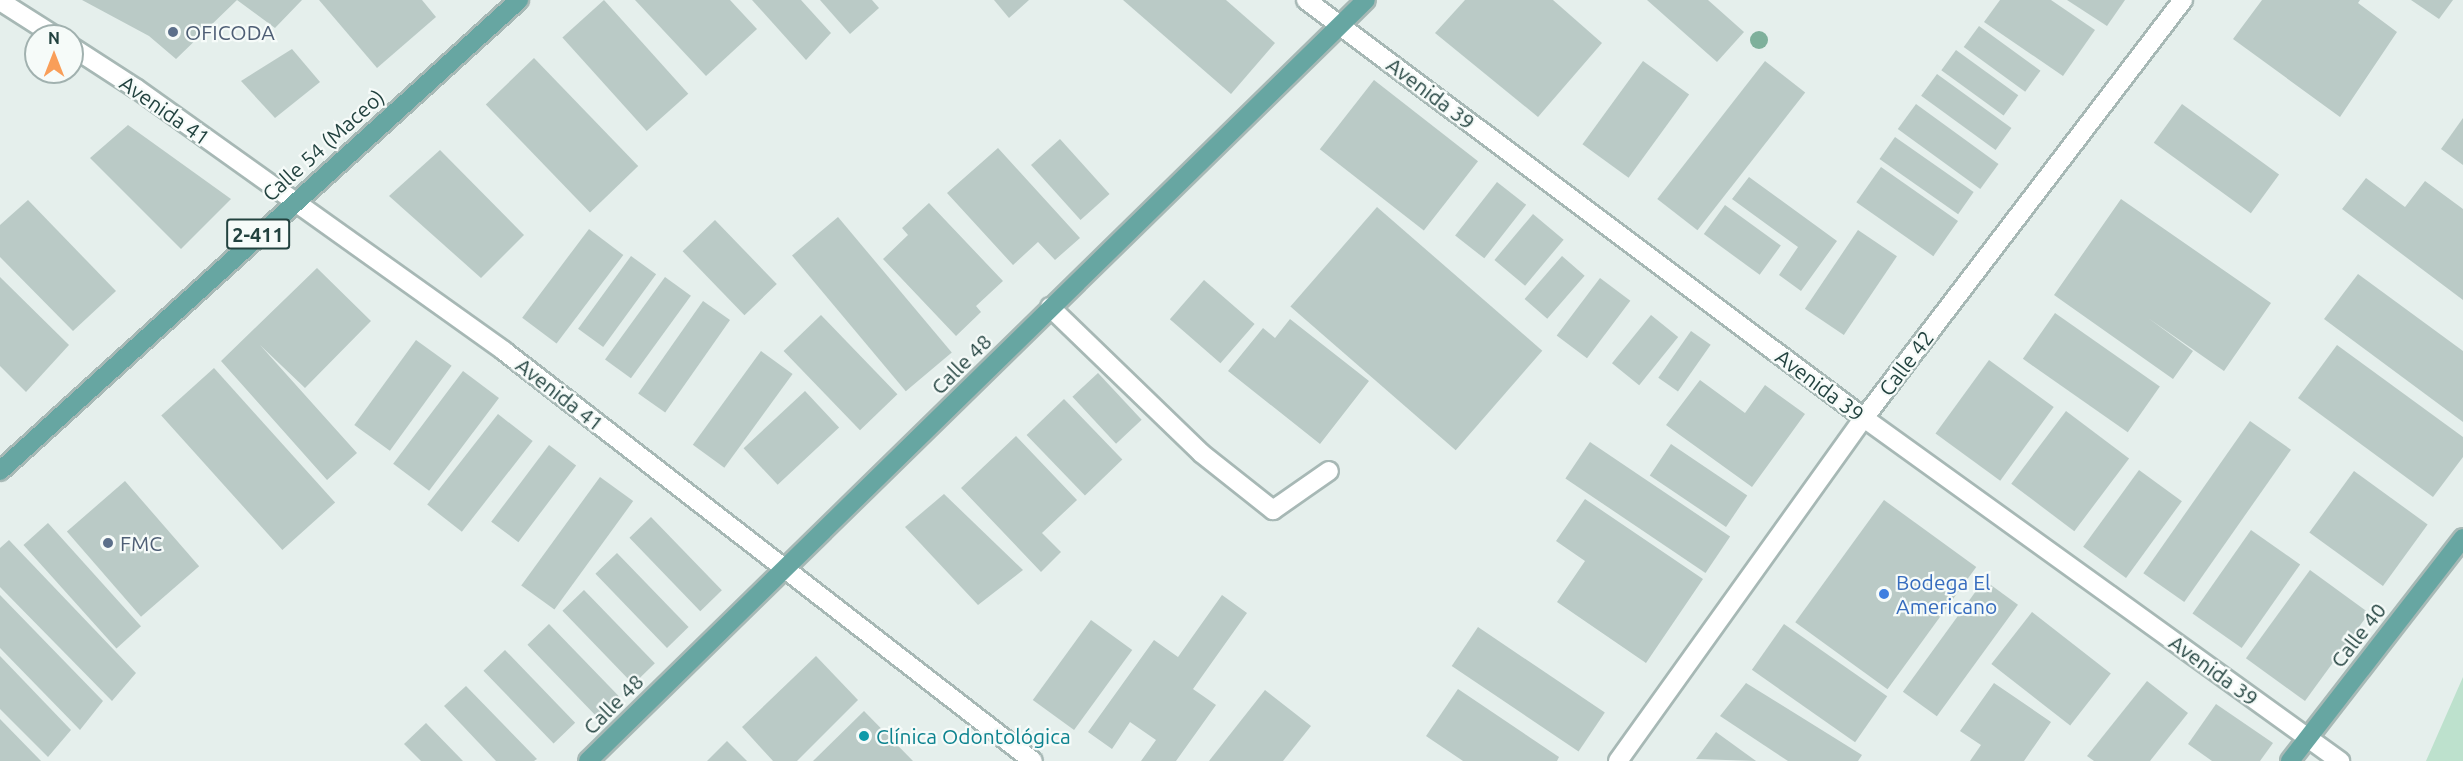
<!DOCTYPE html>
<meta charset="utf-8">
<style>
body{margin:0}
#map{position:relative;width:2463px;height:761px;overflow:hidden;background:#e5efec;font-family:Ubuntu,sans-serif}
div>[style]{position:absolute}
.green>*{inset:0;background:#bde1cd}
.building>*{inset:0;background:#bacac6;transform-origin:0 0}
.roads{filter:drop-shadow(2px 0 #a7b8b5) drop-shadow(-2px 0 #a7b8b5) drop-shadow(0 2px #a7b8b5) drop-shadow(0 -2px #a7b8b5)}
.minor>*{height:18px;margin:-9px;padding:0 9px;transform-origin:9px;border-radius:9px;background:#fff}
.major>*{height:18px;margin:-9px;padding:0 9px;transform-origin:9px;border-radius:9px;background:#67a6a2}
.trees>*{width:18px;height:18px;margin:-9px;border-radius:50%;background:#7eb09b}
.dots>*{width:16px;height:16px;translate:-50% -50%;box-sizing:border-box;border:3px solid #f6fbf9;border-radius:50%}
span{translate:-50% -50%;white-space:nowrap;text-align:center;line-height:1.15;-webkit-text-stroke:4.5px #f6fbf9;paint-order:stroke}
.shield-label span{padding:2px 4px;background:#f6fbf9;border:2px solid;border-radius:4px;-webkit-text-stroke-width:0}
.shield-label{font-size:20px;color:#22423f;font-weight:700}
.service-label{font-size:21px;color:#4e5e75}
.left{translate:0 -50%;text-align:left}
.street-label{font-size:21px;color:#22423f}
.shop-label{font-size:21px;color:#366cbe}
.culture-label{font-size:21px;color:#0d838f}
.north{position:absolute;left:24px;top:24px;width:60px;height:60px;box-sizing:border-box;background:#f6fbf9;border:2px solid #a1b1af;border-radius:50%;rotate:0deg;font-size:16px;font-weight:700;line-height:24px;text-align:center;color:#22423f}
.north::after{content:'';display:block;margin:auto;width:21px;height:27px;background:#f99e59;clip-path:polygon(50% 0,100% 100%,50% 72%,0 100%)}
</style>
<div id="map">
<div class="green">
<div style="clip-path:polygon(2463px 677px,2463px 761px,2426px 761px)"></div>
</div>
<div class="building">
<div style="clip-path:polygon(82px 0,302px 0,275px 28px,237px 0,176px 59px,149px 36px)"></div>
<div style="clip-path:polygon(319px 0,422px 0,436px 17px,377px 68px)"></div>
<div style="left:604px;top:0;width:126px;height:56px;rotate:48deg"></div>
<div style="clip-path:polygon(635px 0,730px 0,757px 29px,706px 76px)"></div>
<div style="clip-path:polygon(752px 0,801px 0,831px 33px,806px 60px)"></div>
<div style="clip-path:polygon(820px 0,872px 0,879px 8px,850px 34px)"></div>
<div style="clip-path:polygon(994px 0,1029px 0,1009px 18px)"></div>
<div style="clip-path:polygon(1123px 0,1226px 0,1275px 43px,1231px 94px)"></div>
<div style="clip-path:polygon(1465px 0,1553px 0,1602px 43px,1538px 117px,1435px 33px)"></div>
<div style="clip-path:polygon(1647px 0,1708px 0,1744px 32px,1717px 62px)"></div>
<div style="clip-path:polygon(2000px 0,2051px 0,2095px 30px,2063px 76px,1984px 22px)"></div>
<div style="clip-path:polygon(2067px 0,2125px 0,2107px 26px)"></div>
<div style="clip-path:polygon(2262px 0,2360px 0,2358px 3px,2397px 32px,2340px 117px,2233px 39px)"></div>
<div style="clip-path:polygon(2411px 0,2453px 0,2439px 19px)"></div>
<div style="left:1979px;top:26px;width:76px;height:26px;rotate:36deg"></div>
<div style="clip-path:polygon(292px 49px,320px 82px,275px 118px,241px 81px)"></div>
<div style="left:1956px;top:50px;width:77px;height:25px;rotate:36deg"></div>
<div style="left:534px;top:58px;width:150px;height:67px;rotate:46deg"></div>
<div style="left:1643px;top:61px;width:57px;height:103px;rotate:36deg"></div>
<div style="left:1765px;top:61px;width:51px;height:175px;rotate:38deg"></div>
<div style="left:1937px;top:74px;width:92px;height:27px;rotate:36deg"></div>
<div style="left:1374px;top:80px;width:132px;height:88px;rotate:38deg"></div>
<div style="left:1916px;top:104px;width:102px;height:31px;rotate:36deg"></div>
<div style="left:2182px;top:104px;width:120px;height:48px;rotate:36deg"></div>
<div style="clip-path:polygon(2463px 118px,2463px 165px,2441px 149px)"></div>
<div style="clip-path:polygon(128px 125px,231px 199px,181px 249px,90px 158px)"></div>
<div style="left:1895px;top:137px;width:96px;height:27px;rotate:35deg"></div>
<div style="left:1060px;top:139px;width:74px;height:39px;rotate:48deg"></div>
<div style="clip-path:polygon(998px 148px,1080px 238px,1055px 260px,1038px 242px,1013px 265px,947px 193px)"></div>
<div style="clip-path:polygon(440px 150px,524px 235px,481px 278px,389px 196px)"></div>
<div style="left:1881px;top:167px;width:94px;height:43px;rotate:35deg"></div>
<div style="clip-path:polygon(1749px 177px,1837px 241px,1801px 291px,1779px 275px,1798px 247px,1732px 199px)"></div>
<div style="clip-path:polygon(2366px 178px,2405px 207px,2425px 181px,2463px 209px,2463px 300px,2342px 209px)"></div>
<div style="left:1497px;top:182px;width:37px;height:68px;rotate:38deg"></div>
<div style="clip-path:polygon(2121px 199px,2271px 303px,2224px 371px,2148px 318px,2193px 351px,2173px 379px,2054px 295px)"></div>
<div style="clip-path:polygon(28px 200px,116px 291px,73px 331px,0 257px,0 225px)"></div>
<div style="clip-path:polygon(929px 203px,1003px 281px,976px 306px,981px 312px,956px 336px,883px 259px,908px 235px,902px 228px)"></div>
<div style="left:1725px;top:205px;width:69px;height:36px;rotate:36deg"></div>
<div style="left:1377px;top:207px;width:219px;height:132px;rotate:41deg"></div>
<div style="left:1533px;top:214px;width:40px;height:60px;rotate:40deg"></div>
<div style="left:838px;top:217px;width:177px;height:60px;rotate:50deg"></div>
<div style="left:715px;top:220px;width:89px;height:45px;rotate:46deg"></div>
<div style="left:589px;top:229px;width:43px;height:111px;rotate:37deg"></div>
<div style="left:1858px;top:230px;width:47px;height:95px;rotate:34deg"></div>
<div style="left:631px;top:256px;width:31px;height:90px;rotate:36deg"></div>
<div style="left:1562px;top:256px;width:30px;height:57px;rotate:41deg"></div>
<div style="clip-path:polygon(317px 268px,371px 321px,305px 388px,260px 345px,357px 453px,327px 480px,221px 361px)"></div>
<div style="clip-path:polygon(2358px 274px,2463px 351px,2463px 422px,2324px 319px)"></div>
<div style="clip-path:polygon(0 277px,69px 345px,26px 392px,0 366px)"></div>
<div style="left:665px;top:277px;width:32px;height:102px;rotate:36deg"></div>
<div style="left:1600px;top:278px;width:38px;height:72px;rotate:37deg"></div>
<div style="left:1204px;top:280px;width:67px;height:52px;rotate:41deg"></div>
<div style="left:703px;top:301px;width:33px;height:113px;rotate:35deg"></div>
<div style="left:2055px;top:313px;width:128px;height:56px;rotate:35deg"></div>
<div style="left:821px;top:315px;width:110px;height:52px;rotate:46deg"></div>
<div style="left:1651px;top:315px;width:35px;height:62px;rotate:39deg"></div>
<div style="clip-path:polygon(1290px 319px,1369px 381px,1320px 444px,1228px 371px,1263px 328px,1275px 338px)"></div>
<div style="left:1691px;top:331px;width:24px;height:57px;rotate:35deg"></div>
<div style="left:416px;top:340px;width:44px;height:105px;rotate:36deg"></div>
<div style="clip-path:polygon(2337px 345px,2463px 437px,2463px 457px,2433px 497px,2298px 398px)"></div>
<div style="left:761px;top:351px;width:39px;height:116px;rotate:36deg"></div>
<div style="left:1989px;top:360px;width:80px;height:91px;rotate:36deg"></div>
<div style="left:214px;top:368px;width:181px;height:71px;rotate:48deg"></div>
<div style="left:463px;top:371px;width:45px;height:116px;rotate:37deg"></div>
<div style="left:1098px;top:373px;width:64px;height:35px;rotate:47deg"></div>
<div style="clip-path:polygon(1700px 380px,1745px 413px,1765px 385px,1805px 414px,1752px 487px,1666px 425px)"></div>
<div style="left:805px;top:391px;width:50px;height:84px;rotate:47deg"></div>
<div style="left:1064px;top:399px;width:84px;height:52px;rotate:46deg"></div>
<div style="left:2066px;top:411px;width:79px;height:91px;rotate:37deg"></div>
<div style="left:498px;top:414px;width:44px;height:115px;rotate:38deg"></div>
<div style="left:2250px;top:421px;width:50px;height:186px;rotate:35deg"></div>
<div style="clip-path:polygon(1016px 436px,1077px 500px,1042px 533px,1061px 552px,1041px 572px,961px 488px)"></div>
<div style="left:1590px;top:442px;width:169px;height:44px;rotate:34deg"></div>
<div style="left:1671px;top:444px;width:92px;height:38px;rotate:34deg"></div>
<div style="left:549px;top:445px;width:34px;height:96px;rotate:37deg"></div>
<div style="left:2139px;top:470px;width:53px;height:95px;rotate:36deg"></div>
<div style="left:2354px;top:471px;width:91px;height:76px;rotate:36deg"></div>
<div style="left:600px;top:477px;width:41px;height:134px;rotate:36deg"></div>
<div style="left:125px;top:481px;width:113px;height:77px;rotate:49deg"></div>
<div style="clip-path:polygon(944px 494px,1023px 570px,978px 605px,905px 527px)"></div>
<div style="clip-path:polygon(1585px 499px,1703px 579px,1646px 663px,1557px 602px,1585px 561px,1556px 541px)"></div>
<div style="left:1884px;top:500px;width:114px;height:151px;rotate:36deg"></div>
<div style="left:651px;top:517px;width:102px;height:30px;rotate:46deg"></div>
<div style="left:48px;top:523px;width:139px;height:33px;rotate:48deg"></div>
<div style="left:2251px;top:530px;width:60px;height:102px;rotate:35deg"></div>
<div style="clip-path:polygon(9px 540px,136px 673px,112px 701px,0 587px,0 548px)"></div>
<div style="left:617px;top:553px;width:103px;height:30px;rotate:46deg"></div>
<div style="left:2310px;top:570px;width:73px;height:109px;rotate:36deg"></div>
<div style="left:1984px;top:580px;width:42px;height:138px;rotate:36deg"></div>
<div style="left:584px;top:590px;width:102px;height:30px;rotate:46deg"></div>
<div style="clip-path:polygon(0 595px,103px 701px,80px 730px,0 648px)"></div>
<div style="clip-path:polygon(1222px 595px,1247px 613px,1193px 689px,1216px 705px,1176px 761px,1141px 761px,1156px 740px,1130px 722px,1112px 749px,1088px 732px,1154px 640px,1178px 657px)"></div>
<div style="left:2032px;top:612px;width:100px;height:66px;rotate:38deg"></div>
<div style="left:1091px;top:620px;width:51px;height:99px;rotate:36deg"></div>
<div style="left:549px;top:624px;width:102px;height:30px;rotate:46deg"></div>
<div style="left:1784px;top:624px;width:126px;height:56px;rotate:35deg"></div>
<div style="left:1478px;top:627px;width:153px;height:47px;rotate:34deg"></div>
<div style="left:505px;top:650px;width:101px;height:30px;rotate:46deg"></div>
<div style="clip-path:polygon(0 656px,71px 730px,48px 757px,0 709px)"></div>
<div style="clip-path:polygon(816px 656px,858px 700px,797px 761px,773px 761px,742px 727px)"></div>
<div style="clip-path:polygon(2147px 681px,2188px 713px,2150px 761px,2094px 761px,2087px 756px)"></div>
<div style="clip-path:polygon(1746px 683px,1862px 755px,1858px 761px,1788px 761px,1720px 716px)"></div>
<div style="clip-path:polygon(1994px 683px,2051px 722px,2024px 761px,1970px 761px,1981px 745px,1960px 731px)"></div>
<div style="clip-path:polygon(466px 686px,537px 759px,534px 761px,496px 761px,444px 706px)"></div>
<div style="clip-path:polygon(1458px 689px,1559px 757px,1557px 761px,1463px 761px,1426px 736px)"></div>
<div style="clip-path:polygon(1265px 690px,1311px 726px,1283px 761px,1209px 761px)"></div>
<div style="clip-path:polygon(2216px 704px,2273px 743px,2260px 761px,2212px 761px,2188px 744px)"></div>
<div style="clip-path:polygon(864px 711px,913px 761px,813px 761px)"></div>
<div style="clip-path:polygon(0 719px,41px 761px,0 761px)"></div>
<div style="clip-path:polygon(426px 723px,463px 761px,421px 761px,404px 744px)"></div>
<div style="clip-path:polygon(1716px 732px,1756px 761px,1696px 759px)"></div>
<div style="clip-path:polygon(727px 741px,747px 761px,707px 761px)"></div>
</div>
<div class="roads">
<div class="minor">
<div style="left:1306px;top:0;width:697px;rotate:36.84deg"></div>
<div style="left:1864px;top:418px;width:587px;rotate:35.78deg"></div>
<div style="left:0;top:1px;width:65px;rotate:32.5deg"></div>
<div style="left:72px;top:47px;width:77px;rotate:32.9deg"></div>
<div style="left:137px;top:89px;width:451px;rotate:35.5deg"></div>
<div style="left:504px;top:351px;width:669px;rotate:37.78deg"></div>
<div style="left:1050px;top:307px;width:210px;rotate:44deg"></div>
<div style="left:1201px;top:453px;width:92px;rotate:38.4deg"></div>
<div style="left:1273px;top:510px;width:68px;rotate:-34.9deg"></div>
<div style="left:1618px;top:761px;width:422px;rotate:-54.4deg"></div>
<div style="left:1864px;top:418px;width:526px;rotate:-52.65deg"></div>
</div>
<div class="major">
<div style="left:0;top:471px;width:701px;rotate:-42.22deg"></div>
<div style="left:588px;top:761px;width:1088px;rotate:-44.37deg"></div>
<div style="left:2290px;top:761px;width:282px;rotate:-52.2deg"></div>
</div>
</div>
<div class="trees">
<div style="left:1759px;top:40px"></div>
</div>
<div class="dots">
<div style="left:173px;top:32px;background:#5c6f8a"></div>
<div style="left:108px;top:543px;background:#5c6f8a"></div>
<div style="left:1884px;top:594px;background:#3f7fe0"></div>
<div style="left:864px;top:736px;background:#0f9aa8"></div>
</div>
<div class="shield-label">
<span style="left:258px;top:234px">2-411</span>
</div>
<div class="service-label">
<span class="left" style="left:185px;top:32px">OFICODA</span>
<span class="left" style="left:120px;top:543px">FMC</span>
</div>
<div class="street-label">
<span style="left:1431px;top:93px;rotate:37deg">Avenida 39</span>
<span style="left:165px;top:110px;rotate:35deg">Avenida 41</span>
<span style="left:323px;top:145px;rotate:-42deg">Calle 54 (Maceo)</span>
<span style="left:1906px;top:363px;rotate:-53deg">Calle 42</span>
<span style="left:961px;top:364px;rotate:-45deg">Calle 48</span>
<span style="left:1820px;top:385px;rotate:37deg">Avenida 39</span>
<span style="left:560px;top:394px;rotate:38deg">Avenida 41</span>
<span style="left:2358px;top:635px;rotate:-52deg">Calle 40</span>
<span style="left:2214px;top:670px;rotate:36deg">Avenida 39</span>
<span style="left:613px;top:704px;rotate:-45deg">Calle 48</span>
</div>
<div class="shop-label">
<span class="left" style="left:1896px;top:594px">Bodega El<br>Americano</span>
</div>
<div class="culture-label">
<span class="left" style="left:876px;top:736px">Clínica Odontológica</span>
</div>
<div class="north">N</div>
</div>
